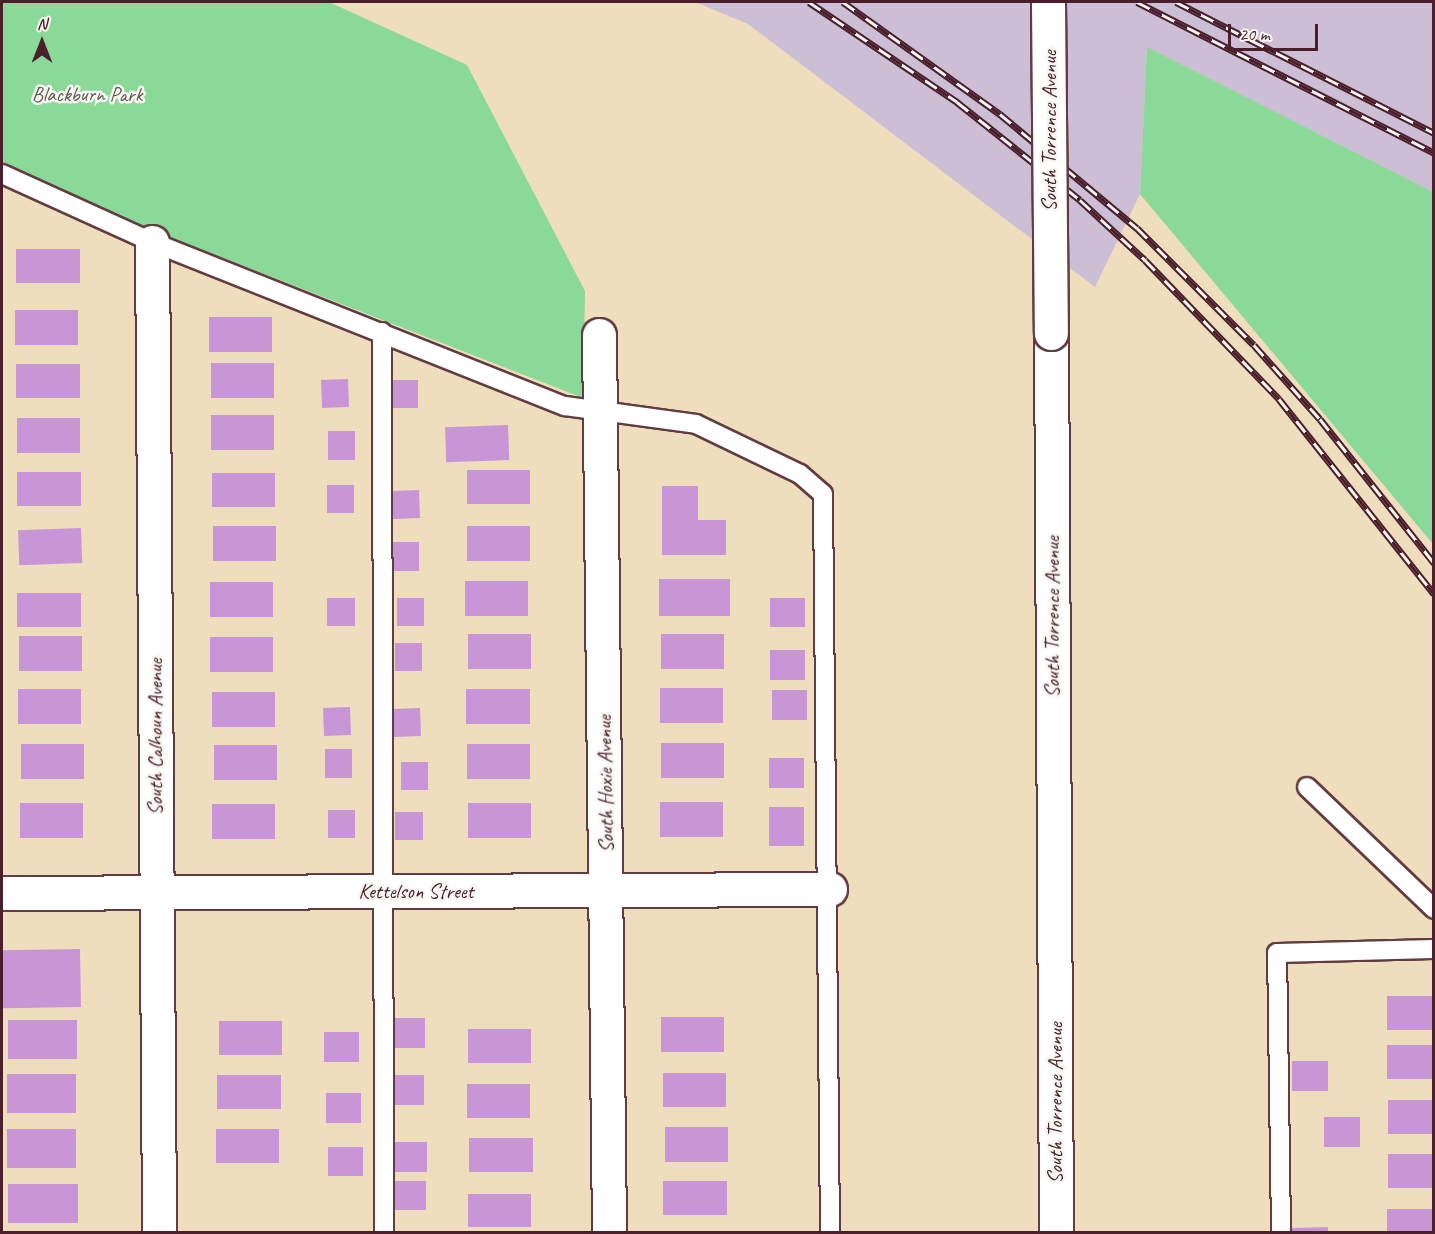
<!DOCTYPE html>
<style>
body{margin:0}
#map{position:relative;width:1435px;height:1234px;overflow:hidden;background:#eedebd;font-family:Caveat,sans-serif}
div>[style]{position:absolute}
.industrial>*{inset:0;background:#ccbed4}
.green>*{inset:0;background:#8ad999}
.building>*{inset:0;background:#c896d6;transform-origin:0 0}
.roads{filter:drop-shadow(2px 0 #633c41) drop-shadow(-2px 0 #633c41) drop-shadow(0 2px #633c41) drop-shadow(0 -2px #633c41)}
.lane>*{height:18px;margin:-9px;padding:0 9px;transform-origin:9px;border-radius:9px;background:#fff}
.street>*{height:33px;margin:-16.5px;padding:0 16.5px;transform-origin:16.5px;border-radius:16.5px;background:#fff}
.secondary>*{height:33px;margin:-16.5px;padding:0 16.5px;transform-origin:16.5px;border-radius:16.5px;background:#fff}
.rail>*{height:7px;margin-top:-3.5px;transform-origin:0;background:repeating-linear-gradient(90deg,#f6f6f2 0 14px,#4a1f2b 0 28px);box-sizing:border-box;border-block:2px solid #4a1f2b}
.bridges{filter:drop-shadow(2px 0 #633c41) drop-shadow(-2px 0 #633c41) drop-shadow(0 2px #633c41) drop-shadow(0 -2px #633c41)}
.secondary-bridge>*{height:33px;margin:-16.5px;padding:0 16.5px;transform-origin:16.5px;border-radius:16.5px;background:#fff}
span{translate:-50% -50%;white-space:nowrap;text-align:center;line-height:1.15;-webkit-text-stroke:5px #f6f6f2;paint-order:stroke}
.park-label{font-size:21px;color:#5d574c}
.street-label{font-size:21px;color:#4a1f2b}
.frame{position:absolute;inset:0;border:3px solid #4a1f2b;pointer-events:none}
.north{position:absolute;left:12px;top:12px;width:60px;height:60px;-webkit-text-stroke:4px #f6f6f2;paint-order:stroke;rotate:0deg;font-size:16px;font-weight:700;line-height:24px;text-align:center;color:#4a1f2b}
.north::after{content:'';display:block;margin:auto;width:21px;height:27px;background:#4a1f2b;clip-path:polygon(50% 0,100% 100%,50% 72%,0 100%)}
.scale{position:absolute;left:1228px;top:24px;width:90px;height:27px;box-sizing:border-box;border:3px solid #4a1f2b;border-top:0;padding-left:8px;font-size:18px;line-height:21px;white-space:nowrap;color:#4a1f2b;-webkit-text-stroke:4px #f6f6f2;paint-order:stroke}
</style>
<div id="map">
<div class="industrial">
<div style="clip-path:polygon(695px 2px,1433px 2px,1433px 192px,1147px 48px,1140px 194px,1095px 287px,748px 24px)"></div>
</div>
<div class="green">
<div style="clip-path:polygon(2px 2px,329px 2px,467px 65px,585px 291px,583px 398px,2px 172px)"></div>
<div style="clip-path:polygon(1147px 47px,1433px 192px,1433px 544px,1140px 194px)"></div>
</div>
<div class="building">
<div style="left:16px;top:249px;width:64px;height:34px"></div>
<div style="left:15px;top:310px;width:63px;height:35px"></div>
<div style="left:209px;top:317px;width:63px;height:35px"></div>
<div style="left:211px;top:363px;width:63px;height:35px"></div>
<div style="left:16px;top:364px;width:64px;height:34px"></div>
<div style="left:348px;top:379px;width:28px;height:27px;rotate:88deg"></div>
<div style="left:391px;top:380px;width:27px;height:28px"></div>
<div style="left:274px;top:415px;width:35px;height:63px;rotate:90deg"></div>
<div style="left:17px;top:418px;width:63px;height:35px"></div>
<div style="left:508px;top:425px;width:35px;height:63px;rotate:88deg"></div>
<div style="left:355px;top:431px;width:29px;height:27px;rotate:90deg"></div>
<div style="left:530px;top:470px;width:34px;height:63px;rotate:90deg"></div>
<div style="left:17px;top:472px;width:64px;height:34px"></div>
<div style="left:212px;top:473px;width:63px;height:34px"></div>
<div style="left:327px;top:485px;width:27px;height:28px"></div>
<div style="clip-path:polygon(662px 486px,698px 486px,698px 520px,726px 520px,726px 555px,662px 555px)"></div>
<div style="left:419px;top:490px;width:28px;height:27px;rotate:88deg"></div>
<div style="left:213px;top:526px;width:63px;height:35px"></div>
<div style="left:467px;top:526px;width:63px;height:35px"></div>
<div style="left:81px;top:528px;width:35px;height:63px;rotate:88deg"></div>
<div style="left:419px;top:542px;width:29px;height:28px;rotate:90deg"></div>
<div style="left:659px;top:579px;width:71px;height:37px"></div>
<div style="left:528px;top:581px;width:35px;height:63px;rotate:90deg"></div>
<div style="left:210px;top:582px;width:63px;height:35px"></div>
<div style="left:17px;top:593px;width:64px;height:34px"></div>
<div style="left:327px;top:598px;width:28px;height:28px"></div>
<div style="left:397px;top:598px;width:27px;height:28px"></div>
<div style="left:770px;top:598px;width:35px;height:29px"></div>
<div style="left:531px;top:634px;width:35px;height:63px;rotate:90deg"></div>
<div style="left:724px;top:634px;width:35px;height:63px;rotate:90deg"></div>
<div style="left:19px;top:636px;width:63px;height:35px"></div>
<div style="left:210px;top:637px;width:63px;height:35px"></div>
<div style="left:395px;top:643px;width:27px;height:28px"></div>
<div style="left:770px;top:650px;width:35px;height:30px"></div>
<div style="left:723px;top:688px;width:35px;height:63px;rotate:90deg"></div>
<div style="left:81px;top:689px;width:35px;height:63px;rotate:90deg"></div>
<div style="left:466px;top:689px;width:64px;height:35px"></div>
<div style="left:772px;top:690px;width:35px;height:30px"></div>
<div style="left:275px;top:692px;width:35px;height:63px;rotate:90deg"></div>
<div style="left:350px;top:707px;width:28px;height:27px;rotate:88deg"></div>
<div style="left:420px;top:708px;width:28px;height:27px;rotate:88deg"></div>
<div style="left:724px;top:743px;width:35px;height:63px;rotate:90deg"></div>
<div style="left:84px;top:744px;width:35px;height:63px;rotate:90deg"></div>
<div style="left:467px;top:744px;width:63px;height:35px"></div>
<div style="left:214px;top:745px;width:63px;height:35px"></div>
<div style="left:325px;top:749px;width:27px;height:29px"></div>
<div style="left:769px;top:758px;width:35px;height:30px"></div>
<div style="left:401px;top:762px;width:27px;height:28px"></div>
<div style="left:723px;top:802px;width:35px;height:63px;rotate:90deg"></div>
<div style="left:83px;top:803px;width:35px;height:63px;rotate:90deg"></div>
<div style="left:468px;top:803px;width:63px;height:35px"></div>
<div style="left:212px;top:804px;width:63px;height:35px"></div>
<div style="left:769px;top:807px;width:35px;height:39px"></div>
<div style="left:328px;top:810px;width:27px;height:28px"></div>
<div style="left:395px;top:812px;width:28px;height:28px"></div>
<div style="left:80px;top:949px;width:58px;height:78px;rotate:89deg"></div>
<div style="left:1434px;top:996px;width:34px;height:47px;rotate:90deg"></div>
<div style="left:661px;top:1017px;width:63px;height:35px"></div>
<div style="left:389px;top:1018px;width:36px;height:30px"></div>
<div style="left:77px;top:1020px;width:39px;height:69px;rotate:90deg"></div>
<div style="left:219px;top:1021px;width:63px;height:34px"></div>
<div style="left:468px;top:1029px;width:63px;height:34px"></div>
<div style="left:324px;top:1032px;width:35px;height:30px"></div>
<div style="left:1434px;top:1045px;width:34px;height:47px;rotate:90deg"></div>
<div style="left:1292px;top:1061px;width:36px;height:30px"></div>
<div style="left:726px;top:1073px;width:34px;height:63px;rotate:90deg"></div>
<div style="left:76px;top:1074px;width:39px;height:69px;rotate:90deg"></div>
<div style="left:217px;top:1075px;width:64px;height:34px"></div>
<div style="left:389px;top:1075px;width:35px;height:30px"></div>
<div style="left:467px;top:1084px;width:63px;height:34px"></div>
<div style="left:326px;top:1093px;width:35px;height:30px"></div>
<div style="left:1388px;top:1100px;width:46px;height:34px"></div>
<div style="left:1324px;top:1117px;width:36px;height:30px"></div>
<div style="left:665px;top:1127px;width:63px;height:35px"></div>
<div style="left:76px;top:1129px;width:39px;height:69px;rotate:90deg"></div>
<div style="left:216px;top:1129px;width:63px;height:34px"></div>
<div style="left:469px;top:1138px;width:64px;height:34px"></div>
<div style="left:392px;top:1142px;width:35px;height:30px"></div>
<div style="left:328px;top:1147px;width:35px;height:29px"></div>
<div style="left:1434px;top:1154px;width:34px;height:46px;rotate:90deg"></div>
<div style="left:391px;top:1181px;width:35px;height:29px"></div>
<div style="left:663px;top:1181px;width:64px;height:34px"></div>
<div style="left:8px;top:1184px;width:70px;height:39px"></div>
<div style="left:468px;top:1194px;width:63px;height:33px"></div>
<div style="left:1387px;top:1209px;width:47px;height:23px"></div>
<div style="clip-path:polygon(1328px 1227px,1328px 1232px,1292px 1232px,1292px 1228px)"></div>
</div>
<div class="roads">
<div class="lane">
<div style="left:2px;top:174px;width:165px;rotate:24.4deg"></div>
<div style="left:152px;top:242px;width:444px;rotate:21.7deg"></div>
<div style="left:565px;top:406px;width:132px;rotate:7.8deg"></div>
<div style="left:696px;top:424px;width:115px;rotate:25.7deg"></div>
<div style="left:800px;top:474px;width:30px;rotate:41deg"></div>
<div style="left:823px;top:494px;width:738px;rotate:89.46deg"></div>
<div style="left:382px;top:332px;width:900px;rotate:89.87deg"></div>
<div style="left:1307px;top:787px;width:176px;rotate:43.8deg"></div>
<div style="left:1281px;top:1232px;width:279px;rotate:-90.8deg"></div>
<div style="left:1277px;top:953px;width:157px;rotate:-1.5deg"></div>
</div>
<div class="street">
<div style="left:152px;top:242px;width:990px;rotate:89.59deg"></div>
<div style="left:599px;top:335px;width:897px;rotate:89.36deg"></div>
<div style="left:2px;top:893px;width:828px;rotate:-0.28deg"></div>
</div>
<div class="secondary">
<div style="left:1051px;top:333px;width:899px;rotate:89.68deg"></div>
</div>
</div>
<div class="rail">
<div style="left:809px;top:2px;width:179px;rotate:34deg"></div>
<div style="left:957px;top:102px;width:157px;rotate:38.5deg"></div>
<div style="left:1080px;top:200px;width:88px;rotate:42.7deg"></div>
<div style="left:1145px;top:260px;width:193px;rotate:46deg"></div>
<div style="left:1279px;top:399px;width:249px;rotate:51.5deg"></div>
<div style="left:843px;top:2px;width:193px;rotate:35.5deg"></div>
<div style="left:1000px;top:114px;width:178px;rotate:39.8deg"></div>
<div style="left:1137px;top:228px;width:165px;rotate:45deg"></div>
<div style="left:1254px;top:345px;width:99px;rotate:48.3deg"></div>
<div style="left:1320px;top:419px;width:184px;rotate:51.6deg"></div>
<div style="left:1137px;top:2px;width:333px;rotate:26.9deg"></div>
<div style="left:1176px;top:2px;width:289px;rotate:26.9deg"></div>
</div>
<div class="bridges">
<div class="secondary-bridge">
<div style="left:1048px;top:2px;width:331px;rotate:89.5deg"></div>
</div>
</div>
<div class="park-label">
<span style="left:87px;top:94px">Blackburn Park</span>
</div>
<div class="street-label">
<span style="left:1049px;top:131px;rotate:-90deg">South Torrence Avenue</span>
<span style="left:1052px;top:617px;rotate:-90deg">South Torrence Avenue</span>
<span style="left:155px;top:737px;rotate:-90deg">South Calhoun Avenue</span>
<span style="left:605px;top:784px;rotate:-91deg">South Hoxie Avenue</span>
<span style="left:416px;top:891px">Kettelson Street</span>
<span style="left:1055px;top:1103px;rotate:-90deg">South Torrence Avenue</span>
</div>
<div class="frame"></div>
<div class="north">N</div>
<div class="scale">20 m</div>
</div>
